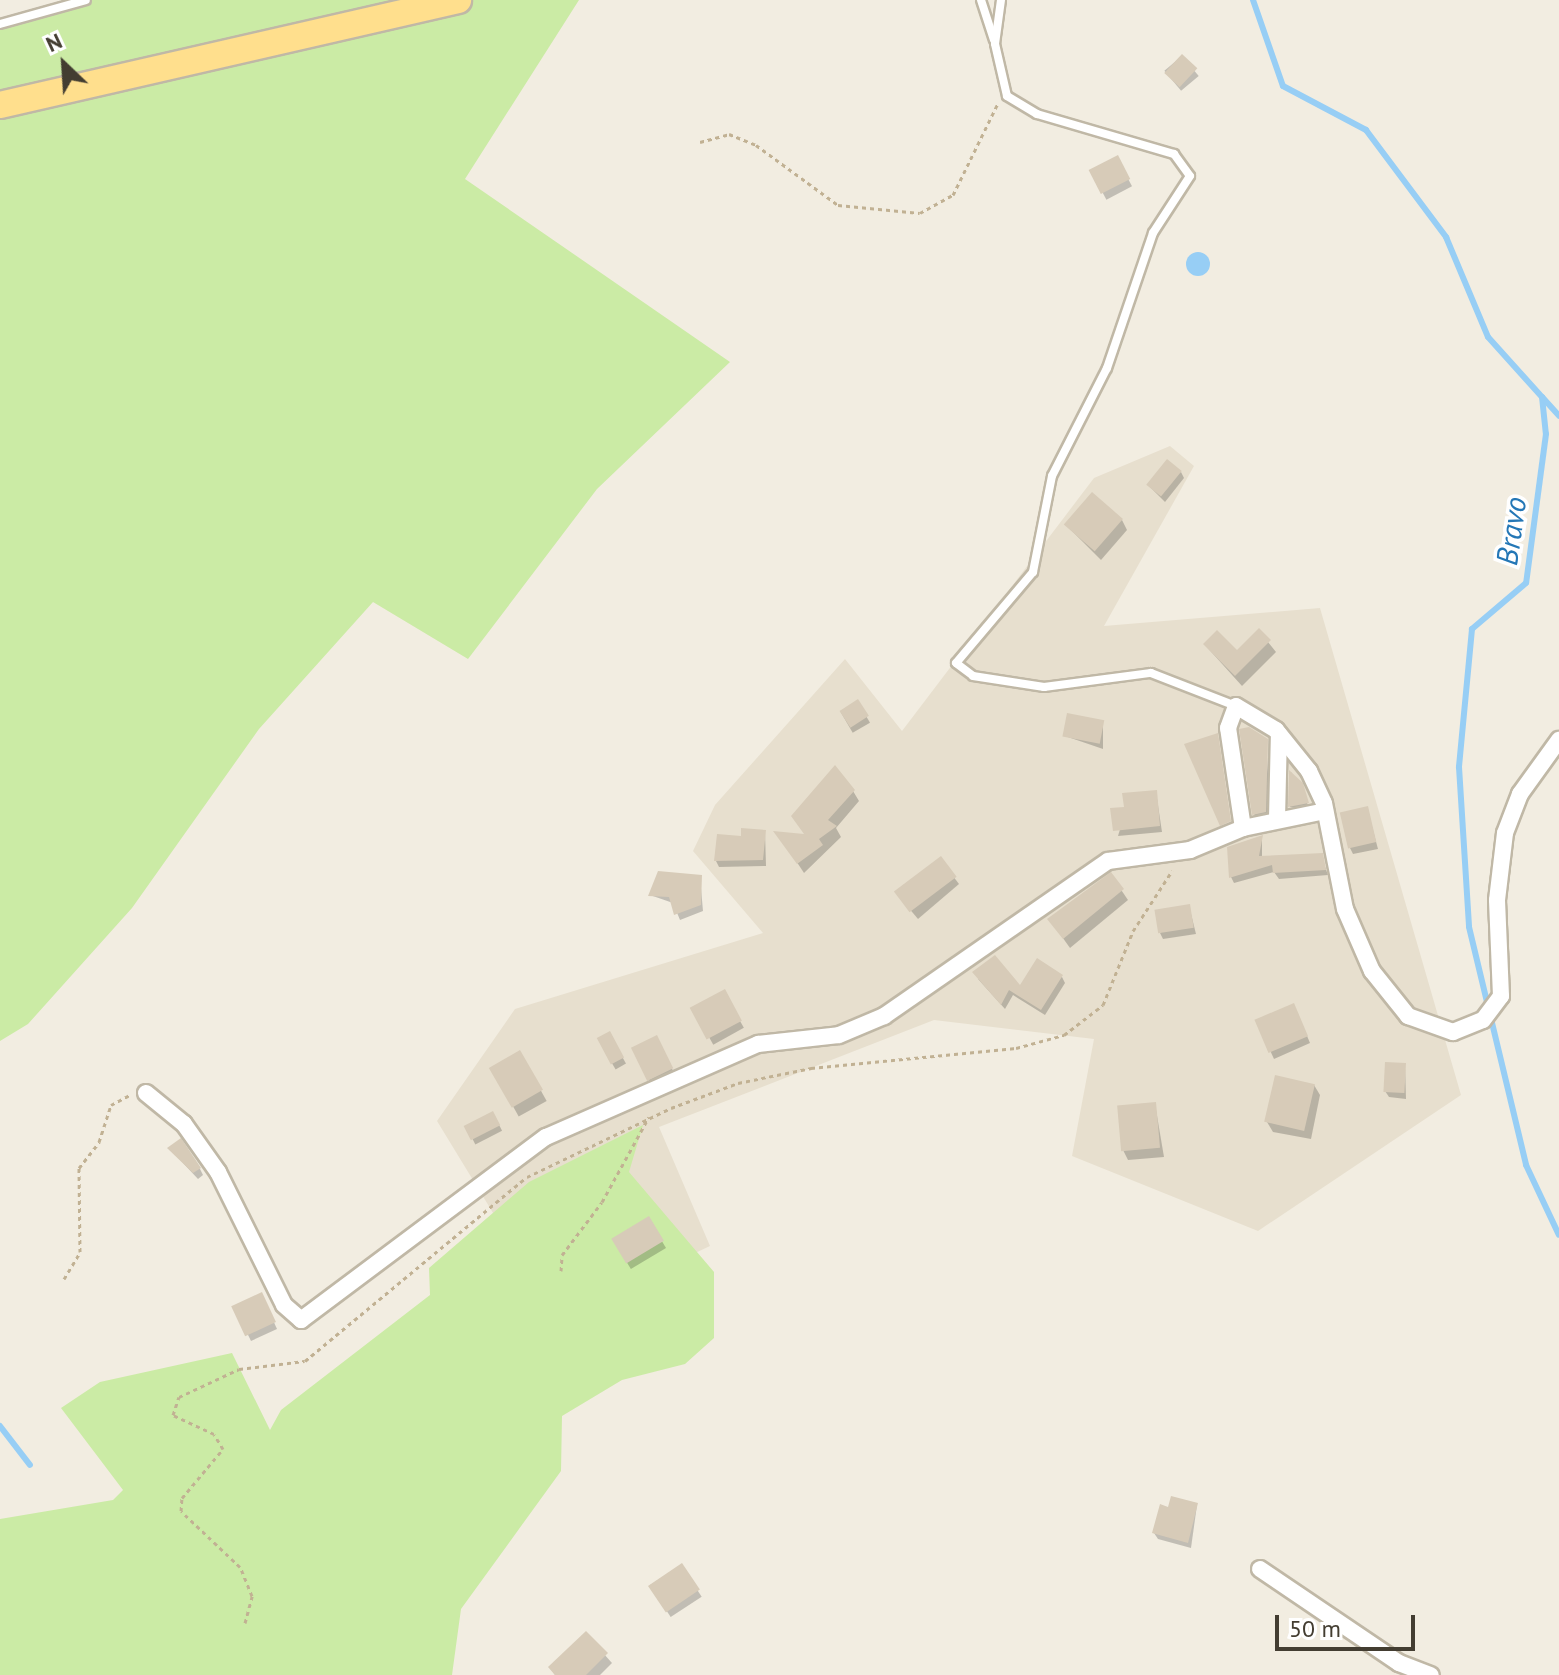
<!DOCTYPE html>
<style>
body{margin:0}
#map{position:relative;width:1559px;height:1675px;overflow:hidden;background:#f2ede1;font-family:"PT Sans",sans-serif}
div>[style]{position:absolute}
.residential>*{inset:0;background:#e7dfce}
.green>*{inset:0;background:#cbeba5}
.water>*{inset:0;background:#97cef5}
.round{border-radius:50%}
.shadow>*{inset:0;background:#0003;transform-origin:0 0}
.stream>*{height:6px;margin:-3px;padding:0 3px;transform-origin:3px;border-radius:3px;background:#97cef5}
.building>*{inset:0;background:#d7cbb8;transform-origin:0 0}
.path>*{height:3px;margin-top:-1.5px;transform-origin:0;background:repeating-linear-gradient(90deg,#c1b193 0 4px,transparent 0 8px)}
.roads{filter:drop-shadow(2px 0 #c0b8a6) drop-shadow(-2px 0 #c0b8a6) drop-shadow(0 2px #c0b8a6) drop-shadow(0 -2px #c0b8a6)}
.lane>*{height:8px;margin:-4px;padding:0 4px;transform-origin:4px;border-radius:4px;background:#fff}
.street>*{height:16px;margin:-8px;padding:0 8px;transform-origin:8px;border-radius:8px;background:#fff}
.primary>*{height:26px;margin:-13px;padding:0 13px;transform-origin:13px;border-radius:13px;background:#ffdf8d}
span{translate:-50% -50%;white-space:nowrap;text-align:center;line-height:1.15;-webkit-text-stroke:7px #fff;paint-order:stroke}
.water-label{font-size:30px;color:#2477b6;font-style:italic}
.north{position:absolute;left:24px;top:24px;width:80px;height:80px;-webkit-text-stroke:6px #fff;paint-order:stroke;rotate:335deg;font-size:22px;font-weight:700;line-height:32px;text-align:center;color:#433d31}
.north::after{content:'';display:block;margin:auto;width:28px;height:36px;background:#433d31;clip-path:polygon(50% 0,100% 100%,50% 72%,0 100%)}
.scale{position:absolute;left:1275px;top:1615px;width:140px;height:36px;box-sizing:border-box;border:4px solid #433d31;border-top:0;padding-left:10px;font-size:24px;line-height:28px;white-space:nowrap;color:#433d31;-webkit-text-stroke:6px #fff;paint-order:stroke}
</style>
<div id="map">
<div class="residential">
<div style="clip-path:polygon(1170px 446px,1194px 466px,1104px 626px,1320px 608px,1461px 1095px,1258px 1231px,1072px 1156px,1094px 1039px,934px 1020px,659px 1127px,710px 1246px,557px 1318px,437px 1121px,515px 1009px,763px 933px,693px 851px,715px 805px,845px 659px,902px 731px,1094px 478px)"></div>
</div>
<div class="green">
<div style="clip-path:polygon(86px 0,579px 0,465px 179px,730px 362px,597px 489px,468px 659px,373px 602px,259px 729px,132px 908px,28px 1024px,0 1041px,0 24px)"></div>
<div style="clip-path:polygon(643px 1125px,629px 1172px,714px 1272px,714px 1338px,685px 1364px,622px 1380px,562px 1416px,561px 1471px,461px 1609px,452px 1675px,0 1675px,0 1519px,113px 1500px,123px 1490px,61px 1408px,100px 1382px,232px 1353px,270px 1430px,281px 1410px,430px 1295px,429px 1268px,529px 1182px)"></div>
</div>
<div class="water">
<div class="round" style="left:1186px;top:252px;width:24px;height:24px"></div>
</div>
<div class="shadow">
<div style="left:1182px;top:56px;width:26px;height:23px;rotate:50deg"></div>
<div style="left:1117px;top:158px;width:32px;height:29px;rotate:62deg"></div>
<div style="clip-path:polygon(1181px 472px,1184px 478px,1165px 502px,1148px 485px)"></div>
<div style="clip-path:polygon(1122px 520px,1127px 530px,1101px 560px,1066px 525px)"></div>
<div style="clip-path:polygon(1259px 631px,1276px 652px,1242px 686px,1205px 645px,1237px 653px)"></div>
<div style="left:858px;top:702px;width:24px;height:20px;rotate:60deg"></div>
<div style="clip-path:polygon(1103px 722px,1103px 749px,1065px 736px)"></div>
<div style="clip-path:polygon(1266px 740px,1271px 822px,1260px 824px,1254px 814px)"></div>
<div style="clip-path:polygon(1291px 772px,1295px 779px,1310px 809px,1290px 807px)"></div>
<div style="clip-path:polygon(853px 791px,859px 801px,836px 828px,841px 837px,804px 873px,783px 841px,806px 836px)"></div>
<div style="clip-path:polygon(1156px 792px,1162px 832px,1118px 836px,1126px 809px)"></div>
<div style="clip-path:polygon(1367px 808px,1378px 849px,1353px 854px,1350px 848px)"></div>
<div style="clip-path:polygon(765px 832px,766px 866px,719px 867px,716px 861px,742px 838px)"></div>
<div style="clip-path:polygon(1262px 838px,1262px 858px,1321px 856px,1328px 875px,1279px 879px,1274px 872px,1234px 883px,1231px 877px)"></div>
<div style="clip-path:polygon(940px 859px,959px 884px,918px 919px,902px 900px)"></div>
<div style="clip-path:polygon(1111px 875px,1128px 900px,1070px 948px,1050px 920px)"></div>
<div style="clip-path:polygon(700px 877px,703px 911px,680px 920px,673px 903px,650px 895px)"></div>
<div style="clip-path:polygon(1189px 906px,1196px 934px,1163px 939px,1160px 933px)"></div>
<div style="clip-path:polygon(1062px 977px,1065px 983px,1045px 1015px,1013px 995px,1005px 1009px,978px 979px,1020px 988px)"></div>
<div style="left:724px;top:992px;width:41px;height:35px;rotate:61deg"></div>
<div style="clip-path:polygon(1297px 1012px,1310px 1043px,1274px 1059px,1257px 1022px)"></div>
<div style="left:609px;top:1034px;width:34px;height:12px;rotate:60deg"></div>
<div style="clip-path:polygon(660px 1044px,675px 1075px,652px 1086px,649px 1080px)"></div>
<div style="left:520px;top:1053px;width:55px;height:32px;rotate:61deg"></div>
<div style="clip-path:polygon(1405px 1065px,1406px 1099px,1389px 1097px,1385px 1091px)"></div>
<div style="clip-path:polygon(1314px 1085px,1320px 1095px,1311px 1139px,1273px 1132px,1267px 1122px)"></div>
<div style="clip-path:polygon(1155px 1104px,1164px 1157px,1128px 1160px,1123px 1150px)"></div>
<div style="left:493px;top:1113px;width:20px;height:30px;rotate:63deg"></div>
<div style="clip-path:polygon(169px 1148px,200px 1169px,203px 1175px,198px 1179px)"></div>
<div style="left:648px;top:1218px;width:35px;height:41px;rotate:59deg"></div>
<div style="clip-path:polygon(264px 1300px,277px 1329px,251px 1341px,234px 1306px)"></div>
<div style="clip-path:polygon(1197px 1505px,1191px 1548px,1158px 1539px,1154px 1533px,1170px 1509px)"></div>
<div style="left:681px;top:1565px;width:38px;height:37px;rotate:57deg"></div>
<div style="clip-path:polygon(586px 1634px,612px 1663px,600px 1675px,555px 1675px,550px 1668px)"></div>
</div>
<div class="stream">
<div style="left:1253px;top:0;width:91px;rotate:70.8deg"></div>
<div style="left:1283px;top:86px;width:94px;rotate:27.9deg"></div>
<div style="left:1366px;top:130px;width:134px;rotate:53.2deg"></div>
<div style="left:1446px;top:237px;width:108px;rotate:67.2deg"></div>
<div style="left:1488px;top:337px;width:81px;rotate:48deg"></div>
<div style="left:1542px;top:397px;width:37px;rotate:84deg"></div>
<div style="left:1546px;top:434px;width:150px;rotate:97.6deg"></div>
<div style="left:1526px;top:583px;width:71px;rotate:139.6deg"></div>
<div style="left:1472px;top:629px;width:139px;rotate:95.4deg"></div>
<div style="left:1459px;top:767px;width:160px;rotate:86.4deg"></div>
<div style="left:1469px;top:927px;width:245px;rotate:76.5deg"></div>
<div style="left:1526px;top:1165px;width:77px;rotate:64.8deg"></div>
<div style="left:1543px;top:398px;width:24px;rotate:48deg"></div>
<div style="left:0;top:1426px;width:49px;rotate:52.4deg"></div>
</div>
<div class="building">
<div style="left:1182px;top:54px;width:21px;height:26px;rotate:43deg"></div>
<div style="left:1118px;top:155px;width:27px;height:33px;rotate:63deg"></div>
<div style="left:1167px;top:459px;width:19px;height:33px;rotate:39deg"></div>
<div style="left:1092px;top:492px;width:41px;height:43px;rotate:41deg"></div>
<div style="clip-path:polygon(1259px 628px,1271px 640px,1235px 676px,1203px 644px,1217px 630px,1237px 650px)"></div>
<div style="left:858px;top:699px;width:20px;height:22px;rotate:57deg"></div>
<div style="left:1067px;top:713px;width:38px;height:24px;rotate:11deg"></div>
<div style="clip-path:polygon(1249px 727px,1268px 739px,1266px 812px,1252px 815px,1239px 729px)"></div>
<div style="clip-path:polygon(1218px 733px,1231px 821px,1220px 826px,1184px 744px)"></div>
<div style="clip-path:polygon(835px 765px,855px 790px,828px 820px,837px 826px,819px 839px,823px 845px,797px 864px,773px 831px,804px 834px,791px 816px)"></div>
<div style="clip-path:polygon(1289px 770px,1303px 783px,1309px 803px,1288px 807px)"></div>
<div style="clip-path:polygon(1157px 790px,1160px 826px,1113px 831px,1110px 808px,1124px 807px,1122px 793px)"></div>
<div style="left:1368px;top:806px;width:37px;height:29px;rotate:77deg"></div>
<div style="clip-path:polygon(741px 828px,766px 830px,763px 860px,714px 861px,717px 834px,741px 836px)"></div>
<div style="clip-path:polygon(1263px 835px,1259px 856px,1323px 853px,1326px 870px,1273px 873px,1272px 865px,1229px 878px,1227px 847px)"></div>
<div style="left:941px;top:856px;width:26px;height:59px;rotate:53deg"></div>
<div style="clip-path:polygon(658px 871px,702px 875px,701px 905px,674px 915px,669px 897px,648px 896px)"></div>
<div style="clip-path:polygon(1111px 872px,1124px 889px,1063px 939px,1047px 919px)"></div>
<div style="left:1190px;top:904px;width:24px;height:36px;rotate:81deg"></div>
<div style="clip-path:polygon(995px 955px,1020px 985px,1037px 958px,1063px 975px,1041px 1010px,1009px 990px,1001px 1005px,972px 972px)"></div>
<div style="left:725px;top:989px;width:36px;height:40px;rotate:62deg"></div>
<div style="left:1294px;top:1003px;width:36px;height:43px;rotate:67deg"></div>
<div style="left:610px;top:1031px;width:30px;height:15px;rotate:62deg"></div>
<div style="left:657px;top:1035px;width:37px;height:29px;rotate:64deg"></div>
<div style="left:520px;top:1050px;width:46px;height:36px;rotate:60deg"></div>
<div style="left:1385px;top:1062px;width:21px;height:30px;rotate:3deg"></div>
<div style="left:1275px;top:1075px;width:41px;height:48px;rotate:13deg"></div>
<div style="left:1156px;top:1102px;width:46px;height:39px;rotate:85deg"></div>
<div style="left:493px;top:1111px;width:16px;height:33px;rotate:63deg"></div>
<div style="clip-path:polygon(181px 1138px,201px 1168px,193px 1173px,167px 1148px)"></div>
<div style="left:649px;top:1216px;width:29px;height:44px;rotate:59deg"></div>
<div style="left:262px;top:1292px;width:33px;height:34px;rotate:65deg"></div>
<div style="clip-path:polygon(1171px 1496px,1198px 1503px,1188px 1543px,1152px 1533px,1160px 1504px,1168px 1507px)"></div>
<div style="left:682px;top:1563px;width:32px;height:41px;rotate:56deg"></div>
<div style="clip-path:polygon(586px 1631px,608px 1653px,586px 1675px,555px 1675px,548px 1667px)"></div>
</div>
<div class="path">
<div style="left:700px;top:142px;width:30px;rotate:-15deg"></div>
<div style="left:729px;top:134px;width:29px;rotate:22deg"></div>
<div style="left:756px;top:145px;width:102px;rotate:36.2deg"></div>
<div style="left:838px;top:205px;width:82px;rotate:5.6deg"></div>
<div style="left:920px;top:213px;width:38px;rotate:-29deg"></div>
<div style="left:953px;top:195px;width:102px;rotate:-63.9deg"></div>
<div style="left:561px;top:1271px;width:16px;rotate:-86deg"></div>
<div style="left:562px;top:1255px;width:66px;rotate:-53deg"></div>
<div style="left:602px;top:1202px;width:97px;rotate:-61.1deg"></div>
<div style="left:64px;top:1279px;width:31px;rotate:-59deg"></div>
<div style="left:80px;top:1252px;width:84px;rotate:-90.7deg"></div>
<div style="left:79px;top:1168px;width:33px;rotate:-52deg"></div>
<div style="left:99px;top:1142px;width:39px;rotate:-72deg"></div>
<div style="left:111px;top:1105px;width:21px;rotate:-28deg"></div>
<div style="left:245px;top:1623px;width:28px;rotate:-75deg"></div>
<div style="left:252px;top:1596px;width:31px;rotate:-112deg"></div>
<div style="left:240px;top:1567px;width:81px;rotate:-136.5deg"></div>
<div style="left:181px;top:1511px;width:13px;rotate:-86deg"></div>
<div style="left:182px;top:1498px;width:64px;rotate:-50.1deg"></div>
<div style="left:223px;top:1449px;width:17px;rotate:-121deg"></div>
<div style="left:214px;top:1434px;width:45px;rotate:-155.1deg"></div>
<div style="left:173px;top:1415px;width:19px;rotate:-72deg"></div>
<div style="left:179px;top:1397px;width:66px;rotate:-25deg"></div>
<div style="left:239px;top:1369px;width:66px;rotate:-6.9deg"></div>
<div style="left:305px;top:1361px;width:288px;rotate:-39.7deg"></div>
<div style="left:527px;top:1177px;width:160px;rotate:-25.6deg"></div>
<div style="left:671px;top:1108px;width:72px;rotate:-20.5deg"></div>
<div style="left:738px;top:1083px;width:75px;rotate:-11.6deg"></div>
<div style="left:811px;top:1068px;width:206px;rotate:-5.6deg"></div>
<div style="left:1016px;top:1048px;width:50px;rotate:-15.2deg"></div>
<div style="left:1064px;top:1035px;width:49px;rotate:-37.6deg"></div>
<div style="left:1103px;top:1005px;width:80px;rotate:-67.9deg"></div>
<div style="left:1133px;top:931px;width:72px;rotate:-57deg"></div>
</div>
<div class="roads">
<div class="lane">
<div style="left:981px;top:0;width:42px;rotate:72deg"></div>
<div style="left:1001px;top:0;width:44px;rotate:97.8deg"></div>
<div style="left:995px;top:44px;width:53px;rotate:77deg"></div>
<div style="left:1007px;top:96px;width:35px;rotate:31deg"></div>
<div style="left:1037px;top:114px;width:143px;rotate:16.3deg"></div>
<div style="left:1174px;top:154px;width:27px;rotate:54deg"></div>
<div style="left:1190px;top:176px;width:68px;rotate:123deg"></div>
<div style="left:1153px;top:233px;width:143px;rotate:108.8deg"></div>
<div style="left:1107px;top:368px;width:121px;rotate:117deg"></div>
<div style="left:1052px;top:476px;width:98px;rotate:101.2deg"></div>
<div style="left:1033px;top:572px;width:119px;rotate:130.2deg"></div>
<div style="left:956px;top:663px;width:21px;rotate:37deg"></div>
<div style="left:973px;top:676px;width:72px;rotate:8.8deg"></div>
<div style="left:1044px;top:687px;width:108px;rotate:-7.5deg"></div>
<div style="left:1151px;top:673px;width:91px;rotate:21.2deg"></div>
<div style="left:0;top:24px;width:89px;rotate:-15.6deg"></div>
</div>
<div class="street">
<div style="left:1277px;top:819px;width:85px;rotate:-88.7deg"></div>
<div style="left:1243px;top:828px;width:101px;rotate:-98.5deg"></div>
<div style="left:1228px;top:728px;width:23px;rotate:-70deg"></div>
<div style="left:1236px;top:706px;width:47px;rotate:31deg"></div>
<div style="left:1276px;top:730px;width:53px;rotate:51.2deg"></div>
<div style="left:1309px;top:771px;width:35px;rotate:65deg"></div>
<div style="left:1324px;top:803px;width:108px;rotate:78.8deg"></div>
<div style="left:1345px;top:909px;width:68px;rotate:66.5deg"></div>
<div style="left:1372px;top:971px;width:58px;rotate:51.3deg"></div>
<div style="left:1408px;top:1016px;width:48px;rotate:19.6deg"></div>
<div style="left:1453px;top:1032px;width:32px;rotate:-22deg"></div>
<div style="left:1483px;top:1020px;width:30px;rotate:-53deg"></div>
<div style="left:1501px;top:996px;width:96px;rotate:-92.4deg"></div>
<div style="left:1497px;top:900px;width:67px;rotate:-83.2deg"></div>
<div style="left:1505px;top:833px;width:42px;rotate:-69deg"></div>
<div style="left:1520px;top:794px;width:67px;rotate:-54.2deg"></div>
<div style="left:146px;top:1093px;width:49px;rotate:39.2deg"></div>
<div style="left:184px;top:1124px;width:59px;rotate:54.7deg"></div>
<div style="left:218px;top:1172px;width:148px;rotate:63.6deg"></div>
<div style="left:284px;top:1305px;width:23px;rotate:41deg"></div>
<div style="left:301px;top:1320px;width:306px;rotate:-36.8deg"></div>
<div style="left:546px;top:1137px;width:232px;rotate:-23.7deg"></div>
<div style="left:758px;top:1044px;width:81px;rotate:-6.3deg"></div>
<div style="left:839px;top:1035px;width:49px;rotate:-22.9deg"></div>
<div style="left:884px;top:1016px;width:272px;rotate:-34.7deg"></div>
<div style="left:1108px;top:861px;width:83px;rotate:-7.6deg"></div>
<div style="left:1190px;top:850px;width:57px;rotate:-22.5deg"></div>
<div style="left:1243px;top:828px;width:84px;rotate:-11.7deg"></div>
<div style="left:1260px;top:1569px;width:168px;rotate:34.1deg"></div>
<div style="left:1399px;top:1663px;width:34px;rotate:21deg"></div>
</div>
<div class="primary">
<div style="left:0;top:105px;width:470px;rotate:-12.9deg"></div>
</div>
</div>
<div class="water-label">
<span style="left:1511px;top:531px;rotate:-82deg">Bravo</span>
</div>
<div class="north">N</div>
<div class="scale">50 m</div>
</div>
